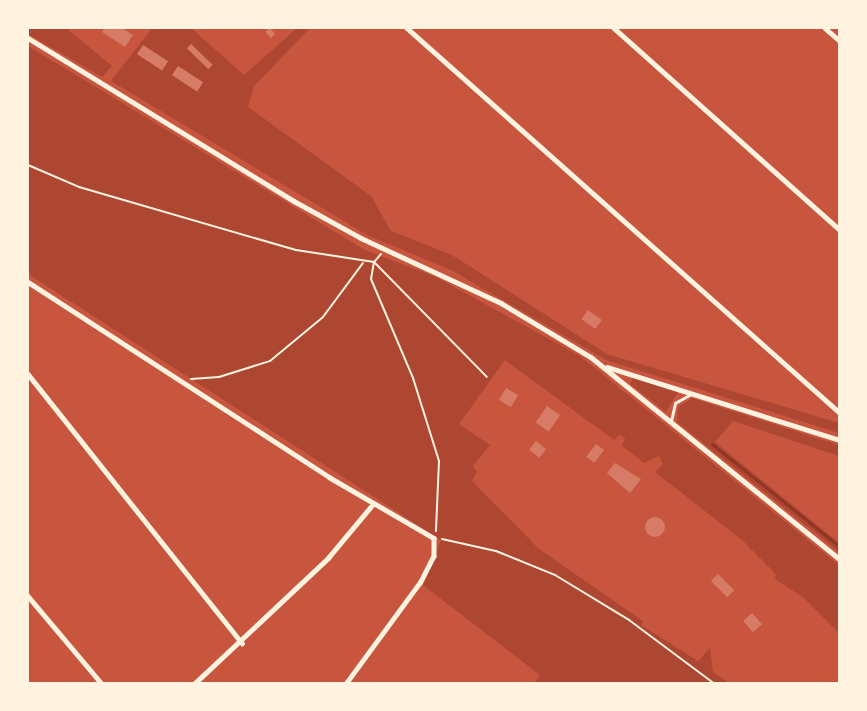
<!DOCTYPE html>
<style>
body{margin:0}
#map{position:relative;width:867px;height:711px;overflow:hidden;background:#c8553d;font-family:Mulish,sans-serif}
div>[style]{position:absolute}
.green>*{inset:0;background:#ae4732}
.stream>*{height:3px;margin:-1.5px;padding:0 1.5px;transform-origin:1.5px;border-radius:1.5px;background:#8f3625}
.building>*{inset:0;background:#d67c66;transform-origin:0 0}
.round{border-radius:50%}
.path>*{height:2px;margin:-1px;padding:0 1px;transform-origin:1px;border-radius:1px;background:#fff3e0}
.service>*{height:2.5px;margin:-1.25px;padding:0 1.25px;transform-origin:1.25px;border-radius:1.25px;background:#fff3e0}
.minor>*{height:4.5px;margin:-2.25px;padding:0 2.25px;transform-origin:2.25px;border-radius:2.25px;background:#fff3e0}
span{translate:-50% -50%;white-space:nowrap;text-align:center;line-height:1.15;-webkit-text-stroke:4px #fff3e0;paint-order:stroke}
.frame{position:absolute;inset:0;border:29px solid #fff3e0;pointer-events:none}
</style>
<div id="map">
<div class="green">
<div style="clip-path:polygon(28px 28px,66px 28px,112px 66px,102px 77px,28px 34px)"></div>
<div style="clip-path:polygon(152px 28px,191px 28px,244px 75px,297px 28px,310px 28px,254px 86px,248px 107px,371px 196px,391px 231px,452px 255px,607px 354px,839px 423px,839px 433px,606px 360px,453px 271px,367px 235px,111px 81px)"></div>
<div style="clip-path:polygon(28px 46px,365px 250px,436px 277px,580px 356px,839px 565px,839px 633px,804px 598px,775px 579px,776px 574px,742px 540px,655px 472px,663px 464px,659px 456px,644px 463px,622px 446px,625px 438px,620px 434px,614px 440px,505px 360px,459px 424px,490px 445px,473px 466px,477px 472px,472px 481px,539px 549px,643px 621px,641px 625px,698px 661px,710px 648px,713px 672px,729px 683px,534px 683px,540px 675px,423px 585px,441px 540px,28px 274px)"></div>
<div style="clip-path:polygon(633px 378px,678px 392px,666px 412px,630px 384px)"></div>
<div style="clip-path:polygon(692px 398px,839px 445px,839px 456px,733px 421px,715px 442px,839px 543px,839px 552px,677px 422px,678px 407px)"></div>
</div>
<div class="stream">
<div style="left:712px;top:444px;width:164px;rotate:38.8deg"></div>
</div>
<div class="building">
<div style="clip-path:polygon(105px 28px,122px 28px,133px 35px,125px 47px,102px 32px)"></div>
<div style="left:270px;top:28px;width:8px;height:6px;rotate:50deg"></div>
<div style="left:191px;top:44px;width:30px;height:6px;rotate:44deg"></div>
<div style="left:143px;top:45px;width:30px;height:11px;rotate:33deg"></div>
<div style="left:178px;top:66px;width:30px;height:11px;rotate:33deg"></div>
<div style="left:588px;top:310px;width:17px;height:11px;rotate:36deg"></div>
<div style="left:506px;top:388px;width:14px;height:14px;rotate:30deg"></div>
<div style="left:547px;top:406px;width:16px;height:20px;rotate:35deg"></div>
<div style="left:536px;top:441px;width:13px;height:11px;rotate:39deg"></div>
<div style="left:596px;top:444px;width:10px;height:16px;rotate:37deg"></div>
<div style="clip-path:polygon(615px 463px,641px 479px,630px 493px,607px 473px)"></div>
<div class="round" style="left:645px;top:517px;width:20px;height:20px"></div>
<div style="left:718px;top:574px;width:23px;height:10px;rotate:45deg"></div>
<div style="left:752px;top:613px;width:15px;height:12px;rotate:48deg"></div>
</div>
<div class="path">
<div style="left:28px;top:165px;width:56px;rotate:23.3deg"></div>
<div style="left:79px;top:187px;width:226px;rotate:16.2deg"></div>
<div style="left:296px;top:250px;width:79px;rotate:8.7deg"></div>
<div style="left:374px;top:262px;width:161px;rotate:45.5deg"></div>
<div style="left:381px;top:254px;width:11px;rotate:131deg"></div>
<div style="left:374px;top:262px;width:17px;rotate:100deg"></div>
<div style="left:371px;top:279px;width:108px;rotate:67deg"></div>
<div style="left:413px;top:378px;width:87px;rotate:72.6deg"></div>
<div style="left:439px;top:461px;width:70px;rotate:92.5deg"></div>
<div style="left:191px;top:379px;width:28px;rotate:-4deg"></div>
<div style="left:219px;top:377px;width:53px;rotate:-17.4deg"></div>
<div style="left:270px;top:361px;width:69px;rotate:-39.7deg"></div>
<div style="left:323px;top:317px;width:67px;rotate:-53.5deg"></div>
<div style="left:442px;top:539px;width:55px;rotate:12.5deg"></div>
<div style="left:496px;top:551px;width:64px;rotate:22.1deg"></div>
<div style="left:555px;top:575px;width:87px;rotate:31.3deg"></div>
<div style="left:629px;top:620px;width:107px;rotate:36.7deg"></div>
</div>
<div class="service">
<div style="left:671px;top:421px;width:18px;rotate:-77deg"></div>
<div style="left:675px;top:403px;width:18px;rotate:-29deg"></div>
</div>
<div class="minor">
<div style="left:407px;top:28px;width:579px;rotate:41.64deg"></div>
<div style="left:614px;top:28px;width:303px;rotate:41.8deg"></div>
<div style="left:825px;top:28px;width:20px;rotate:41deg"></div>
<div style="left:28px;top:38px;width:312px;rotate:31.5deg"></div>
<div style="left:294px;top:201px;width:77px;rotate:28.9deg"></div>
<div style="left:361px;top:238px;width:154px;rotate:24.9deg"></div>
<div style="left:501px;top:303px;width:105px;rotate:31deg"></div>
<div style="left:591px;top:357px;width:321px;rotate:39.1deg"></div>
<div style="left:28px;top:282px;width:359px;rotate:32.9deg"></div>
<div style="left:329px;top:477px;width:121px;rotate:30.2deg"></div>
<div style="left:434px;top:538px;width:18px;rotate:90deg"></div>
<div style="left:434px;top:556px;width:30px;rotate:117deg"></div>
<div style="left:420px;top:583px;width:125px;rotate:126.2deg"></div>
<div style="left:607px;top:367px;width:244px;rotate:17.4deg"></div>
<div style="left:28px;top:374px;width:344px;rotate:51.5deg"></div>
<div style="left:28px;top:596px;width:115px;rotate:49.9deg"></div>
<div style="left:194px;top:684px;width:184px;rotate:-43.2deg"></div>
<div style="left:328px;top:558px;width:70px;rotate:-50.2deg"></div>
</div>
<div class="frame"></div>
</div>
